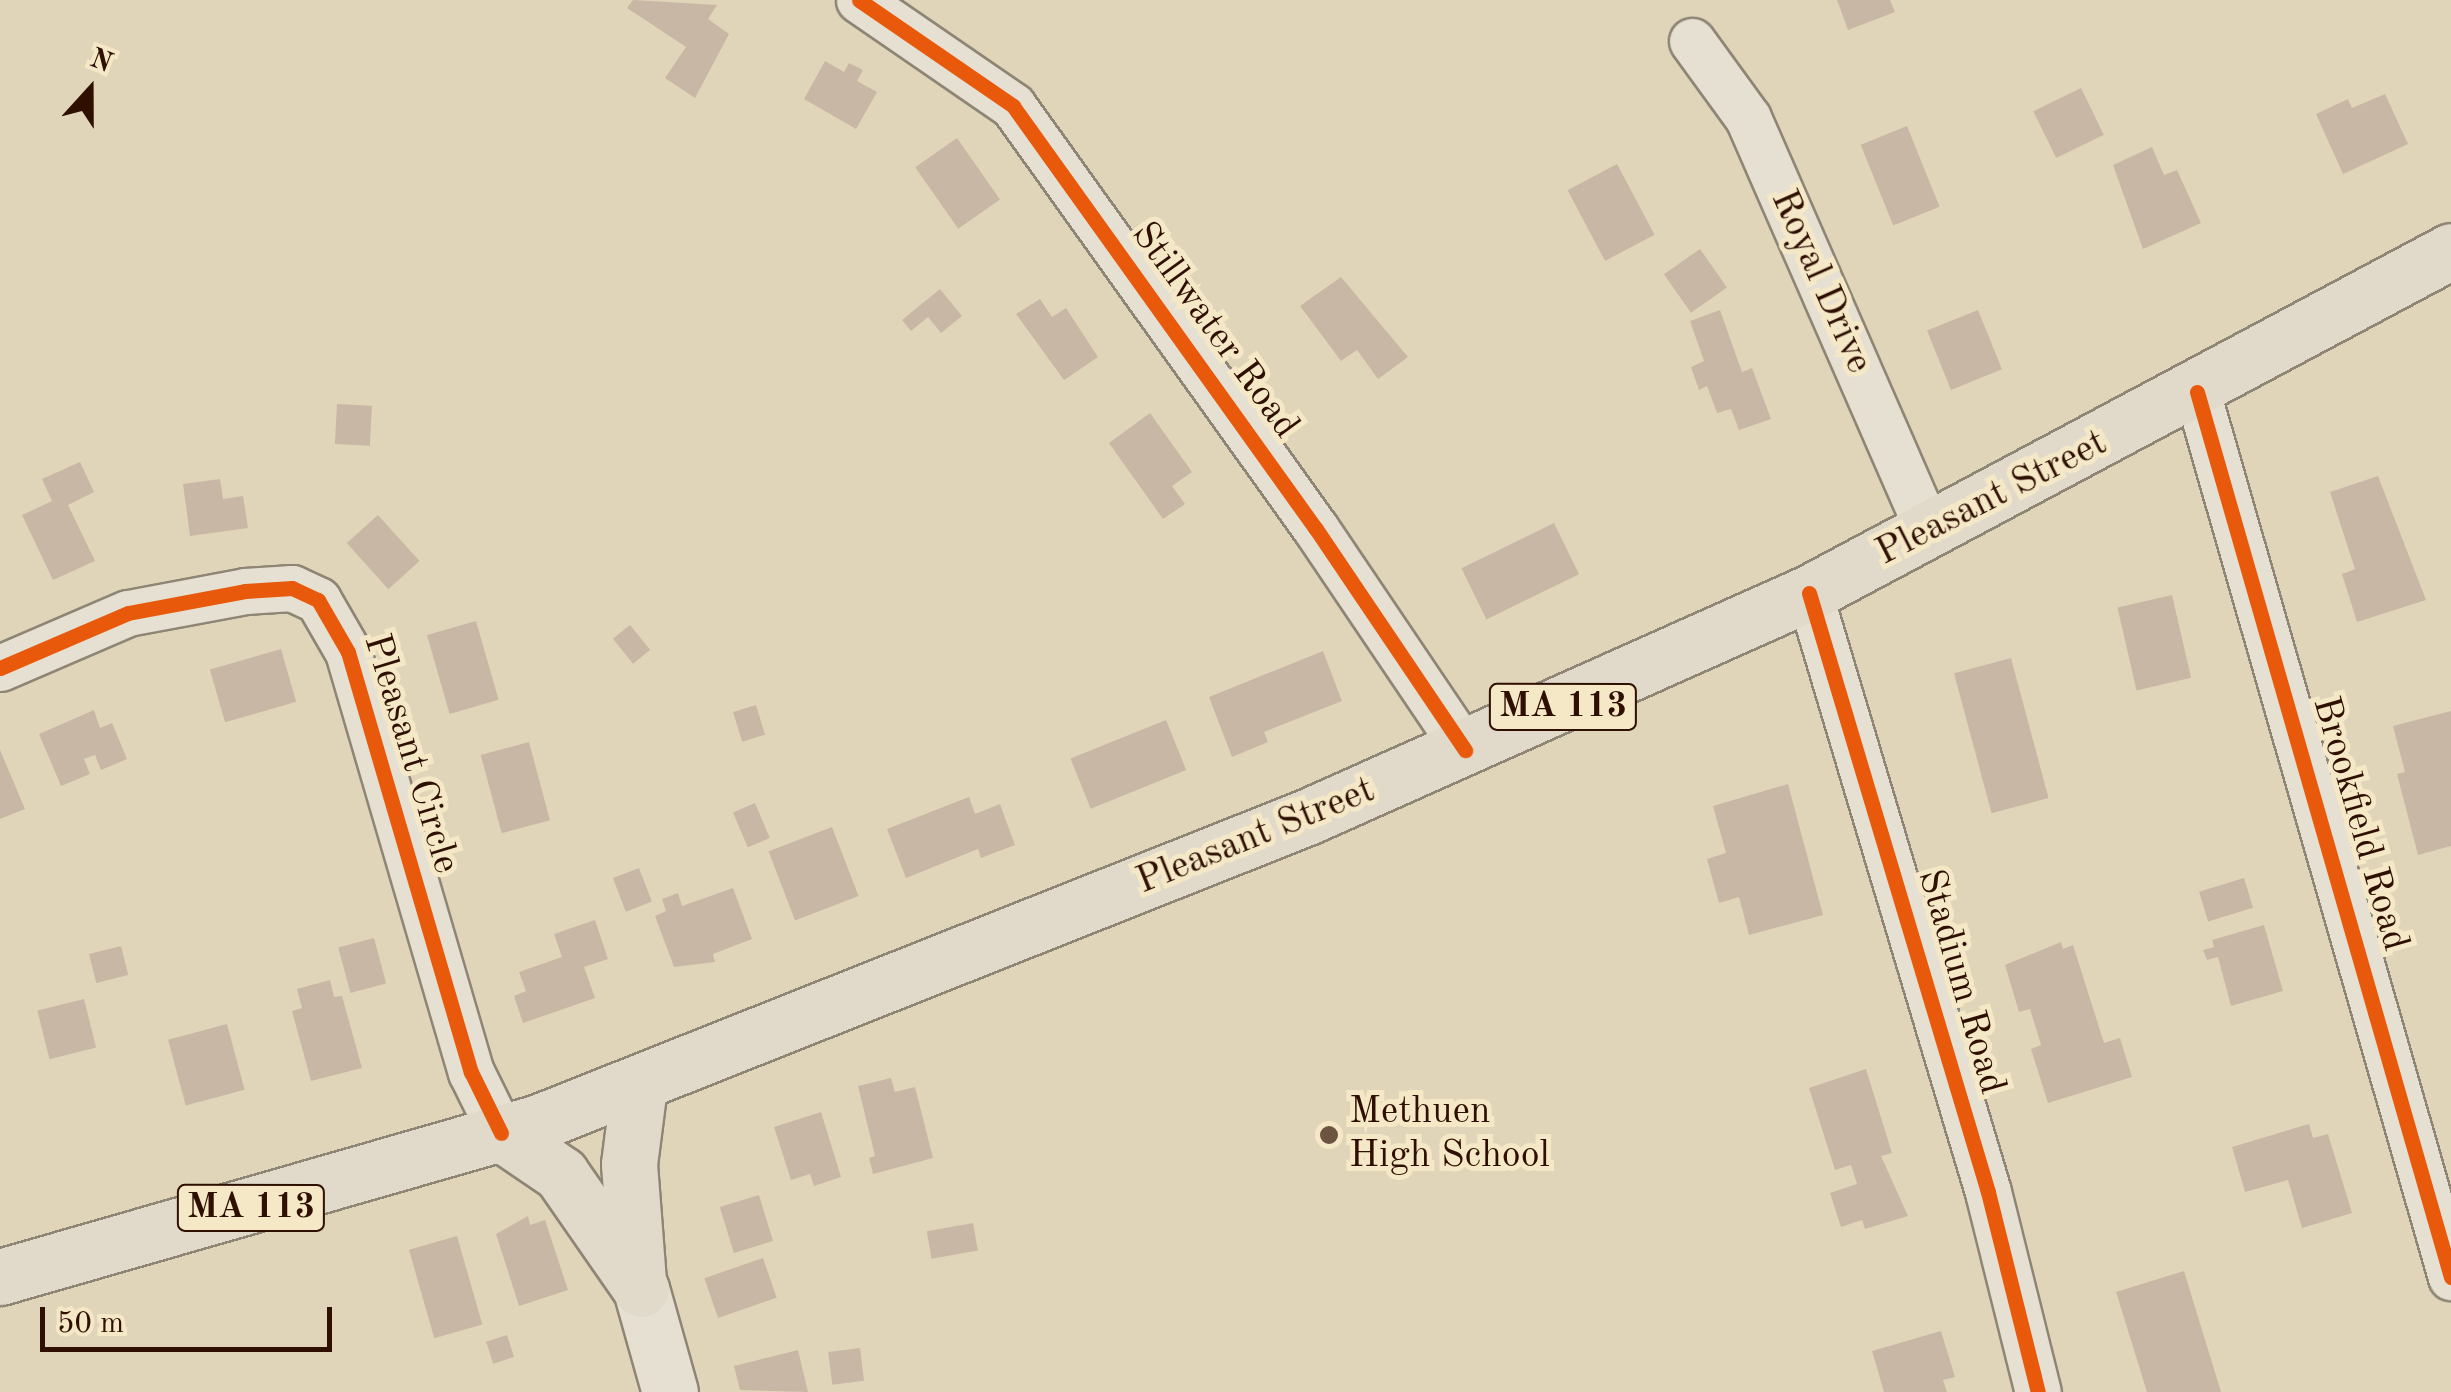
<!DOCTYPE html>
<style>
body{margin:0}
#map{position:relative;width:2451px;height:1392px;overflow:hidden;background:#e0d5b9;font-family:"Old Standard TT",serif}
div>[style]{position:absolute}
.building>*{inset:0;background:#c9b7a6;transform-origin:0 0}
.roads{filter:drop-shadow(2px 0 #8f8574) drop-shadow(-2px 0 #8f8574) drop-shadow(0 2px #8f8574) drop-shadow(0 -2px #8f8574)}
.street>*{height:45px;margin:-22.5px;padding:0 22.5px;transform-origin:22.5px;border-radius:22.5px;background:#e5e0d2}
.secondary>*{height:55px;margin:-27.5px;padding:0 27.5px;transform-origin:27.5px;border-radius:27.5px;background:#e5e0d2}
.primary>*{height:55px;margin:-27.5px;padding:0 27.5px;transform-origin:27.5px;border-radius:27.5px;background:#e1daca}
.cycleway>*{height:15px;margin:-7.5px;padding:0 7.5px;transform-origin:7.5px;border-radius:7.5px;background:#e8590c}
.dots>*{width:28px;height:28px;translate:-50% -50%;box-sizing:border-box;border:5px solid #f5e8c7;border-radius:50%}
span{translate:-50% -50%;white-space:nowrap;text-align:center;line-height:1.15;-webkit-text-stroke:10px #f5e8c7;paint-order:stroke}
.shield-label span{padding:2px 8px;background:#f5e8c7;border:2px solid;border-radius:8px;-webkit-text-stroke-width:0}
.shield-label{font-size:35px;color:#2e0f00;font-weight:700}
.street-label{font-size:38px;color:#2e0f00}
.poi-label{font-size:38px;color:#2e0f00}
.left{translate:0 -50%;text-align:left}
.north{position:absolute;left:40px;top:40px;width:100px;height:100px;-webkit-text-stroke:8px #f5e8c7;paint-order:stroke;rotate:21deg;font-size:28px;font-weight:700;line-height:40px;text-align:center;color:#2e0f00}
.north::after{content:'';display:block;margin:auto;width:35px;height:45px;background:#2e0f00;clip-path:polygon(50% 0,100% 100%,50% 72%,0 100%)}
.scale{position:absolute;left:40px;top:1307px;width:292px;height:45px;box-sizing:border-box;border:5px solid #2e0f00;border-top:0;padding-left:12px;font-size:30px;line-height:35px;white-space:nowrap;color:#2e0f00;-webkit-text-stroke:8px #f5e8c7;paint-order:stroke}
</style>
<div id="map">
<div class="building">
<div style="clip-path:polygon(633px 0,717px 5px,708px 19px,729px 34px,695px 98px,665px 78px,686px 47px,627px 8px)"></div>
<div style="clip-path:polygon(1837px 0,1890px 0,1895px 12px,1848px 30px)"></div>
<div style="clip-path:polygon(825px 61px,844px 72px,849px 63px,863px 70px,857px 81px,877px 92px,856px 129px,804px 99px)"></div>
<div style="left:2081px;top:88px;width:52px;height:53px;rotate:64deg"></div>
<div style="clip-path:polygon(2385px 94px,2408px 144px,2343px 174px,2316px 114px,2348px 99px,2352px 108px)"></div>
<div style="left:1907px;top:126px;width:87px;height:50px;rotate:68deg"></div>
<div style="left:957px;top:138px;width:75px;height:51px;rotate:55deg"></div>
<div style="clip-path:polygon(2152px 147px,2164px 175px,2177px 170px,2201px 223px,2143px 249px,2113px 165px)"></div>
<div style="left:1617px;top:164px;width:80px;height:56px;rotate:62deg"></div>
<div style="left:1700px;top:249px;width:47px;height:44px;rotate:55deg"></div>
<div style="clip-path:polygon(1341px 277px,1408px 357px,1378px 379px,1357px 350px,1341px 361px,1300px 306px)"></div>
<div style="clip-path:polygon(940px 289px,962px 316px,941px 333px,928px 317px,911px 331px,902px 320px)"></div>
<div style="clip-path:polygon(1040px 299px,1052px 317px,1066px 308px,1098px 357px,1064px 380px,1016px 314px)"></div>
<div style="clip-path:polygon(1720px 310px,1742px 372px,1752px 368px,1771px 419px,1739px 430px,1731px 409px,1717px 413px,1707px 386px,1699px 390px,1691px 367px,1704px 361px,1690px 321px)"></div>
<div style="left:1978px;top:310px;width:64px;height:55px;rotate:68deg"></div>
<div style="left:337px;top:404px;width:35px;height:40px;rotate:3deg"></div>
<div style="clip-path:polygon(1150px 413px,1192px 472px,1172px 486px,1185px 504px,1163px 519px,1109px 443px)"></div>
<div style="clip-path:polygon(80px 462px,94px 492px,68px 505px,95px 561px,53px 580px,22px 515px,52px 501px,42px 479px)"></div>
<div style="clip-path:polygon(2378px 476px,2426px 600px,2357px 622px,2342px 574px,2355px 569px,2330px 492px)"></div>
<div style="clip-path:polygon(220px 479px,223px 499px,243px 496px,248px 528px,190px 536px,183px 484px)"></div>
<div style="left:378px;top:515px;width:62px;height:42px;rotate:48deg"></div>
<div style="left:1554px;top:523px;width:57px;height:103px;rotate:64deg"></div>
<div style="left:2172px;top:595px;width:85px;height:56px;rotate:77deg"></div>
<div style="left:476px;top:621px;width:82px;height:51px;rotate:74deg"></div>
<div style="left:630px;top:625px;width:32px;height:22px;rotate:51deg"></div>
<div style="left:281px;top:649px;width:55px;height:74px;rotate:74deg"></div>
<div style="clip-path:polygon(1323px 651px,1342px 701px,1264px 732px,1268px 742px,1232px 757px,1209px 697px)"></div>
<div style="left:2011px;top:658px;width:145px;height:59px;rotate:75deg"></div>
<div style="left:756px;top:705px;width:31px;height:24px;rotate:73deg"></div>
<div style="clip-path:polygon(94px 710px,100px 728px,112px 723px,127px 759px,101px 770px,95px 755px,84px 759px,90px 774px,61px 786px,39px 734px)"></div>
<div style="clip-path:polygon(2451px 711px,2451px 846px,2418px 855px,2397px 774px,2405px 772px,2393px 726px)"></div>
<div style="left:1166px;top:720px;width:54px;height:103px;rotate:68deg"></div>
<div style="left:529px;top:742px;width:81px;height:50px;rotate:75deg"></div>
<div style="clip-path:polygon(0 750px,25px 809px,0 819px)"></div>
<div style="clip-path:polygon(1788px 784px,1823px 915px,1749px 935px,1739px 897px,1719px 903px,1707px 859px,1726px 853px,1713px 806px)"></div>
<div style="clip-path:polygon(969px 797px,975px 814px,1000px 804px,1015px 845px,981px 858px,978px 849px,906px 878px,887px 829px)"></div>
<div style="left:755px;top:803px;width:38px;height:24px;rotate:67deg"></div>
<div style="left:832px;top:827px;width:74px;height:68px;rotate:69deg"></div>
<div style="left:639px;top:868px;width:36px;height:28px;rotate:69deg"></div>
<div style="left:2244px;top:878px;width:31px;height:47px;rotate:73deg"></div>
<div style="clip-path:polygon(733px 888px,752px 939px,713px 954px,715px 962px,674px 967px,655px 916px,666px 911px,662px 899px,678px 893px,682px 906px)"></div>
<div style="clip-path:polygon(595px 920px,608px 959px,584px 967px,595px 998px,523px 1023px,514px 996px,526px 991px,519px 972px,562px 957px,554px 934px)"></div>
<div style="clip-path:polygon(2264px 925px,2283px 991px,2231px 1006px,2218px 957px,2207px 960px,2203px 950px,2214px 947px,2212px 940px)"></div>
<div style="left:374px;top:938px;width:47px;height:37px;rotate:75deg"></div>
<div style="clip-path:polygon(2061px 942px,2063px 949px,2073px 945px,2104px 1043px,2120px 1038px,2132px 1077px,2048px 1103px,2031px 1049px,2041px 1045px,2030px 1009px,2019px 1012px,2005px 965px)"></div>
<div style="left:121px;top:946px;width:30px;height:33px;rotate:76deg"></div>
<div style="clip-path:polygon(330px 980px,334px 997px,342px 996px,362px 1068px,311px 1081px,292px 1011px,302px 1008px,297px 989px)"></div>
<div style="left:84px;top:999px;width:50px;height:48px;rotate:76deg"></div>
<div style="left:227px;top:1024px;width:68px;height:61px;rotate:75deg"></div>
<div style="clip-path:polygon(1866px 1069px,1892px 1153px,1881px 1156px,1908px 1216px,1865px 1229px,1862px 1220px,1841px 1227px,1830px 1193px,1857px 1184px,1851px 1165px,1835px 1170px,1809px 1088px)"></div>
<div style="clip-path:polygon(891px 1078px,895px 1092px,915px 1087px,933px 1158px,873px 1174px,869px 1158px,875px 1156px,858px 1086px)"></div>
<div style="clip-path:polygon(821px 1112px,841px 1177px,814px 1186px,810px 1174px,791px 1180px,774px 1127px)"></div>
<div style="clip-path:polygon(2309px 1124px,2313px 1138px,2328px 1134px,2352px 1213px,2302px 1228px,2288px 1180px,2245px 1192px,2232px 1147px)"></div>
<div style="left:759px;top:1195px;width:48px;height:41px;rotate:73deg"></div>
<div style="clip-path:polygon(528px 1216px,530px 1225px,545px 1220px,568px 1290px,519px 1306px,496px 1234px)"></div>
<div style="left:973px;top:1223px;width:28px;height:47px;rotate:80deg"></div>
<div style="left:457px;top:1236px;width:92px;height:50px;rotate:74deg"></div>
<div style="left:763px;top:1258px;width:42px;height:62px;rotate:71deg"></div>
<div style="clip-path:polygon(2184px 1271px,2221px 1392px,2147px 1392px,2116px 1292px)"></div>
<div style="clip-path:polygon(1941px 1331px,1955px 1377px,1943px 1380px,1947px 1392px,1884px 1392px,1872px 1351px)"></div>
<div style="left:507px;top:1335px;width:23px;height:22px;rotate:72deg"></div>
<div style="left:860px;top:1348px;width:33px;height:32px;rotate:83deg"></div>
<div style="clip-path:polygon(798px 1350px,808px 1392px,740px 1390px,734px 1366px)"></div>
</div>
<div class="roads">
<div class="street">
<div style="left:859px;top:0;width:187px;rotate:34.5deg"></div>
<div style="left:1013px;top:106px;width:520px;rotate:54.39deg"></div>
<div style="left:1316px;top:529px;width:267px;rotate:56deg"></div>
<div style="left:1692px;top:41px;width:95px;rotate:54deg"></div>
<div style="left:1748px;top:118px;width:452px;rotate:66.4deg"></div>
<div style="left:2197px;top:392px;width:921px;rotate:73.99deg"></div>
<div style="left:1809px;top:593px;width:625px;rotate:73.36deg"></div>
<div style="left:1988px;top:1192px;width:206px;rotate:76deg"></div>
<div style="left:0;top:668px;width:139px;rotate:-23.3deg"></div>
<div style="left:128px;top:613px;width:119px;rotate:-10.6deg"></div>
<div style="left:245px;top:591px;width:47px;rotate:-3.7deg"></div>
<div style="left:292px;top:588px;width:29px;rotate:25deg"></div>
<div style="left:318px;top:600px;width:60px;rotate:60deg"></div>
<div style="left:348px;top:652px;width:438px;rotate:73.7deg"></div>
<div style="left:471px;top:1072px;width:68px;rotate:63.8deg"></div>
</div>
<div class="secondary">
<div style="left:641px;top:1289px;width:107px;rotate:74.3deg"></div>
</div>
<div class="primary">
<div style="left:501px;top:1133px;width:73px;rotate:34.3deg"></div>
<div style="left:561px;top:1174px;width:140px;rotate:55.2deg"></div>
<div style="left:0;top:1277px;width:561px;rotate:-16.04deg"></div>
<div style="left:539px;top:1122px;width:826px;rotate:-21.66deg"></div>
<div style="left:1307px;top:817px;width:550px;rotate:-24.05deg"></div>
<div style="left:1809px;top:593px;width:727px;rotate:-28.04deg"></div>
<div style="left:638px;top:1281px;width:117px;rotate:-94.4deg"></div>
<div style="left:629px;top:1164px;width:79px;rotate:-82.7deg"></div>
</div>
</div>
<div class="cycleway">
<div style="left:859px;top:0;width:187px;rotate:34.5deg"></div>
<div style="left:1013px;top:106px;width:520px;rotate:54.39deg"></div>
<div style="left:1316px;top:529px;width:267px;rotate:56deg"></div>
<div style="left:2197px;top:392px;width:921px;rotate:73.99deg"></div>
<div style="left:1809px;top:593px;width:625px;rotate:73.36deg"></div>
<div style="left:1988px;top:1192px;width:206px;rotate:76deg"></div>
<div style="left:0;top:668px;width:139px;rotate:-23.3deg"></div>
<div style="left:128px;top:613px;width:119px;rotate:-10.6deg"></div>
<div style="left:245px;top:591px;width:47px;rotate:-3.7deg"></div>
<div style="left:292px;top:588px;width:29px;rotate:25deg"></div>
<div style="left:318px;top:600px;width:60px;rotate:60deg"></div>
<div style="left:348px;top:652px;width:438px;rotate:73.7deg"></div>
<div style="left:471px;top:1072px;width:68px;rotate:63.8deg"></div>
</div>
<div class="dots">
<div style="left:1329px;top:1135px;background:#6c5441"></div>
</div>
<div class="shield-label">
<span style="left:1563px;top:707px">MA 113</span>
<span style="left:251px;top:1208px">MA 113</span>
</div>
<div class="street-label">
<span style="left:1820px;top:282px;rotate:66deg">Royal Drive</span>
<span style="left:1214px;top:331px;rotate:54deg">Stillwater Road</span>
<span style="left:1992px;top:499px;rotate:-27deg">Pleasant Street</span>
<span style="left:410px;top:754px;rotate:73deg">Pleasant Circle</span>
<span style="left:2359px;top:824px;rotate:74deg">Brookfield Road</span>
<span style="left:1256px;top:837px;rotate:-22deg">Pleasant Street</span>
<span style="left:1960px;top:982px;rotate:74deg">Stadium Road</span>
</div>
<div class="poi-label">
<span class="left" style="left:1349px;top:1135px">Methuen<br>High School</span>
</div>
<div class="north">N</div>
<div class="scale">50 m</div>
</div>
